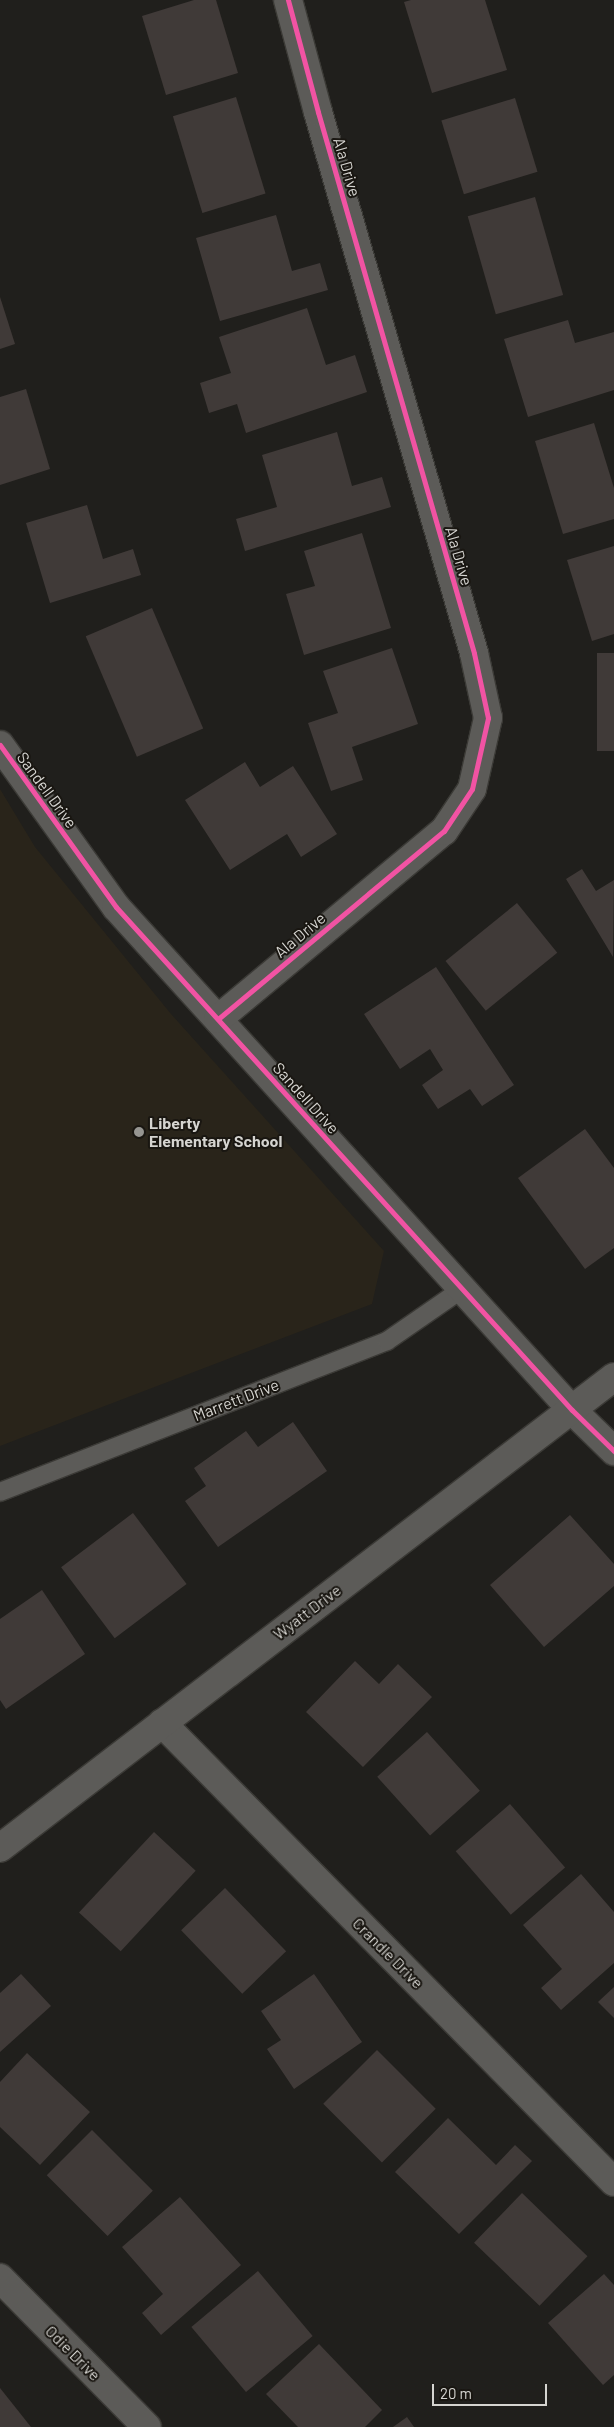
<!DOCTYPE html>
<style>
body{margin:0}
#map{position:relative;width:614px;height:2427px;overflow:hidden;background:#201f1c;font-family:Barlow,sans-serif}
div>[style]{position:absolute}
.built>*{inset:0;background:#29241a}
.building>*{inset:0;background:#403a38;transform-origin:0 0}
.roads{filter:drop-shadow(1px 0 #3b3a36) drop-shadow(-1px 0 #3b3a36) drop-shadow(0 1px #3b3a36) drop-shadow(0 -1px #3b3a36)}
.lane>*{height:18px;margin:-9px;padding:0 9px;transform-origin:9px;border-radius:9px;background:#5c5b58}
.street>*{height:28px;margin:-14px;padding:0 14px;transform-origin:14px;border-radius:14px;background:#5c5b58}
.cycleway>*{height:5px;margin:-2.5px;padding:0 2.5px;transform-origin:2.5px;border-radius:2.5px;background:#f153a3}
.dots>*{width:14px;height:14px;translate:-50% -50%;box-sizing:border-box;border:2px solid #191611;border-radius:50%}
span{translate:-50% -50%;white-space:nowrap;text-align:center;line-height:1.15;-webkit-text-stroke:4px #191611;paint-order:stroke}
.street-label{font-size:16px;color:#d5d4d0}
.poi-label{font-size:16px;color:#d5d4d0;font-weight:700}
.left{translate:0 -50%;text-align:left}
.scale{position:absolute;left:432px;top:2384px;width:115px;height:22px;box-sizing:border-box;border:2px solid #d5d4d0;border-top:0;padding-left:6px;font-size:15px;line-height:18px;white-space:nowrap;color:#d5d4d0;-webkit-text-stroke:4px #191611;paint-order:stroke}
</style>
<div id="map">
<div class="built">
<div style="clip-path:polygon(0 789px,35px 847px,171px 1014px,384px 1251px,372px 1304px,0 1446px)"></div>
</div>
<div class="building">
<div style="clip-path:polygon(194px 0,216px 0,238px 73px,166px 95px,142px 16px)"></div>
<div style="clip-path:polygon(411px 0,485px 0,507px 70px,432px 93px,404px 2px)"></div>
<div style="left:236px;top:97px;width:101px;height:66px;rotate:73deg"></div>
<div style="left:515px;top:98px;width:77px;height:77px;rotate:73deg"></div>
<div style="left:535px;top:197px;width:102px;height:70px;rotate:74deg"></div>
<div style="clip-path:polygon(276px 215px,292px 271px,320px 263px,328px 290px,220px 321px,196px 238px)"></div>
<div style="clip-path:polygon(0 297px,15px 344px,0 349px)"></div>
<div style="clip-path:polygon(307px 308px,326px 365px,355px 355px,367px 392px,246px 433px,237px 404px,209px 413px,200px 383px,231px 373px,219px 337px)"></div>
<div style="clip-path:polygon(568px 320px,575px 343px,614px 332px,614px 390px,528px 417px,504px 339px)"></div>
<div style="clip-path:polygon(26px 389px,50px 469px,0 485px,0 397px)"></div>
<div style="clip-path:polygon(594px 423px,614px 488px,614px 519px,563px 534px,535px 441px)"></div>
<div style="clip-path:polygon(337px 432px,352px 486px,382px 477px,391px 507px,245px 551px,236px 519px,277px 507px,262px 455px)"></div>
<div style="clip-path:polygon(87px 505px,103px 559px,133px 549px,141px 575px,50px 603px,26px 523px)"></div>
<div style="clip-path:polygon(362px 533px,391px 628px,304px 655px,286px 594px,315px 586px,304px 551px)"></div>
<div style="clip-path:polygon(614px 546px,614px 634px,592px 641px,567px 560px)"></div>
<div style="left:152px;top:608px;width:131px;height:72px;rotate:67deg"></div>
<div style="clip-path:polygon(392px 648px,418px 724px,352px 747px,363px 780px,331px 791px,308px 723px,338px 713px,323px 671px)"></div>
<div style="left:597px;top:653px;width:17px;height:98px"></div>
<div style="clip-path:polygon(245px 762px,260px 787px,293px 766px,337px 834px,301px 857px,287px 834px,230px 870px,185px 800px)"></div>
<div style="clip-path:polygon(582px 869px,596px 891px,614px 880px,613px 957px,566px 879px)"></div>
<div style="left:517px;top:903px;width:64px;height:92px;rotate:51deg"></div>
<div style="clip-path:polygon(436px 967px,514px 1085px,482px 1106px,470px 1089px,438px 1109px,422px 1085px,443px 1070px,430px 1049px,400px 1069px,364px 1014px)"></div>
<div style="clip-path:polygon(585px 1129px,614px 1168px,614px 1248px,585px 1269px,518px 1178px)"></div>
<div style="clip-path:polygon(293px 1422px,327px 1471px,218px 1547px,185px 1501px,206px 1486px,194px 1468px,246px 1431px,258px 1447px)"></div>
<div style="left:133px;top:1513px;width:89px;height:90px;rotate:53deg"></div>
<div style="clip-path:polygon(570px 1515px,614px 1564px,614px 1586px,544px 1647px,490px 1585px)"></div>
<div style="clip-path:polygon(42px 1590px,85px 1654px,6px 1709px,0 1700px,0 1619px)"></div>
<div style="clip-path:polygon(355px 1661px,379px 1684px,398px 1664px,432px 1697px,363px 1767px,306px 1712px)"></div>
<div style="left:427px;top:1732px;width:79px;height:67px;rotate:48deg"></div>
<div style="left:510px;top:1804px;width:84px;height:72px;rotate:49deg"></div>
<div style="left:154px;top:1832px;width:57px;height:110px;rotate:43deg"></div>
<div style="clip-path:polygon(581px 1874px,614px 1912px,614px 1963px,561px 2010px,541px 1988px,562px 1969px,523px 1925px)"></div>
<div style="left:225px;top:1888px;width:88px;height:61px;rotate:46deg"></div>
<div style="clip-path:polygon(21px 1974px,51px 2006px,0 2052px,0 1993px)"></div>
<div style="clip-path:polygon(314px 1974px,362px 2042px,294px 2089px,267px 2049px,281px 2040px,261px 2011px)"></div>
<div style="clip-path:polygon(614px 1987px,614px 2018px,598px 2002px)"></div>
<div style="left:377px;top:2050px;width:83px;height:76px;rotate:45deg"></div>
<div style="clip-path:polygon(27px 2053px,90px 2112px,40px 2165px,0 2127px,0 2082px)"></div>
<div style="clip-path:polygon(448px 2118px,496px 2165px,515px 2145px,532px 2161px,459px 2234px,395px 2172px)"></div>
<div style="left:92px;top:2130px;width:86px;height:64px;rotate:45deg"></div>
<div style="left:522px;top:2193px;width:91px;height:69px;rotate:44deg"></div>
<div style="clip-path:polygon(180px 2197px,241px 2265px,161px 2335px,142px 2313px,163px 2294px,122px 2247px)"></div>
<div style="left:258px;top:2271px;width:85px;height:87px;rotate:50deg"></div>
<div style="clip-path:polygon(604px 2274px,614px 2285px,614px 2375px,603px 2385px,548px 2323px)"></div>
<div style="clip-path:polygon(319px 2344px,382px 2410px,365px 2427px,298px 2427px,266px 2394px)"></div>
<div style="clip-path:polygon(0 2388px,31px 2427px,0 2427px)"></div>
<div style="clip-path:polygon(407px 2417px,414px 2427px,393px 2427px)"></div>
</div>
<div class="roads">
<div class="lane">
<div style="left:0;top:1492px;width:415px;rotate:-21.3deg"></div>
<div style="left:387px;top:1341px;width:91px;rotate:-34.7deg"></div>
</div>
<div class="street">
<div style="left:0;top:745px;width:199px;rotate:54.4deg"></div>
<div style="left:116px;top:907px;width:679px;rotate:47.81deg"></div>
<div style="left:572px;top:1410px;width:59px;rotate:44.3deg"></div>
<div style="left:218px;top:1019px;width:294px;rotate:-39.8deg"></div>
<div style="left:444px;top:831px;width:50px;rotate:-56.3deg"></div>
<div style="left:472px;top:789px;width:73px;rotate:-77.3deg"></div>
<div style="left:488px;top:718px;width:66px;rotate:-102.2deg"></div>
<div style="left:474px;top:653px;width:563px;rotate:-106.09deg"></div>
<div style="left:318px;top:112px;width:116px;rotate:-105deg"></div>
<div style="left:162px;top:1723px;width:644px;rotate:45.44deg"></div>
<div style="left:0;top:1848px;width:774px;rotate:-37.49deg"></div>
<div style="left:0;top:2278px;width:209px;rotate:45.4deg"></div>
</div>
</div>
<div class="cycleway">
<div style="left:0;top:745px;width:199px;rotate:54.4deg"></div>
<div style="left:116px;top:907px;width:679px;rotate:47.81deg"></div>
<div style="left:572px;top:1410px;width:59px;rotate:44.3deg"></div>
<div style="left:218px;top:1019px;width:294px;rotate:-39.8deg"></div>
<div style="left:444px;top:831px;width:50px;rotate:-56.3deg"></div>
<div style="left:472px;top:789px;width:73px;rotate:-77.3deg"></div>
<div style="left:488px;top:718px;width:66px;rotate:-102.2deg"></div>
<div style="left:474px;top:653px;width:563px;rotate:-106.09deg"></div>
<div style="left:318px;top:112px;width:116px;rotate:-105deg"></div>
</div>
<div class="dots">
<div style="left:139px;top:1132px;background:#969591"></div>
</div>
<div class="street-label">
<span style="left:347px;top:167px;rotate:74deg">Ala Drive</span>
<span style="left:459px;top:556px;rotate:74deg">Ala Drive</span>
<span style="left:47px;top:790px;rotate:54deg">Sandell Drive</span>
<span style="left:300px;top:935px;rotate:-40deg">Ala Drive</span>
<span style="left:306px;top:1098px;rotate:48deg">Sandell Drive</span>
<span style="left:236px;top:1400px;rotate:-21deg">Marrett Drive</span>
<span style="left:307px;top:1612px;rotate:-37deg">Wyatt Drive</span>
<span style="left:388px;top:1953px;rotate:45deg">Crandle Drive</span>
<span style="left:73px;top:2353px;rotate:45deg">Odie Drive</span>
</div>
<div class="poi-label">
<span class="left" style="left:149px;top:1132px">Liberty<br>Elementary School</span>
</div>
<div class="scale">20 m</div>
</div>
